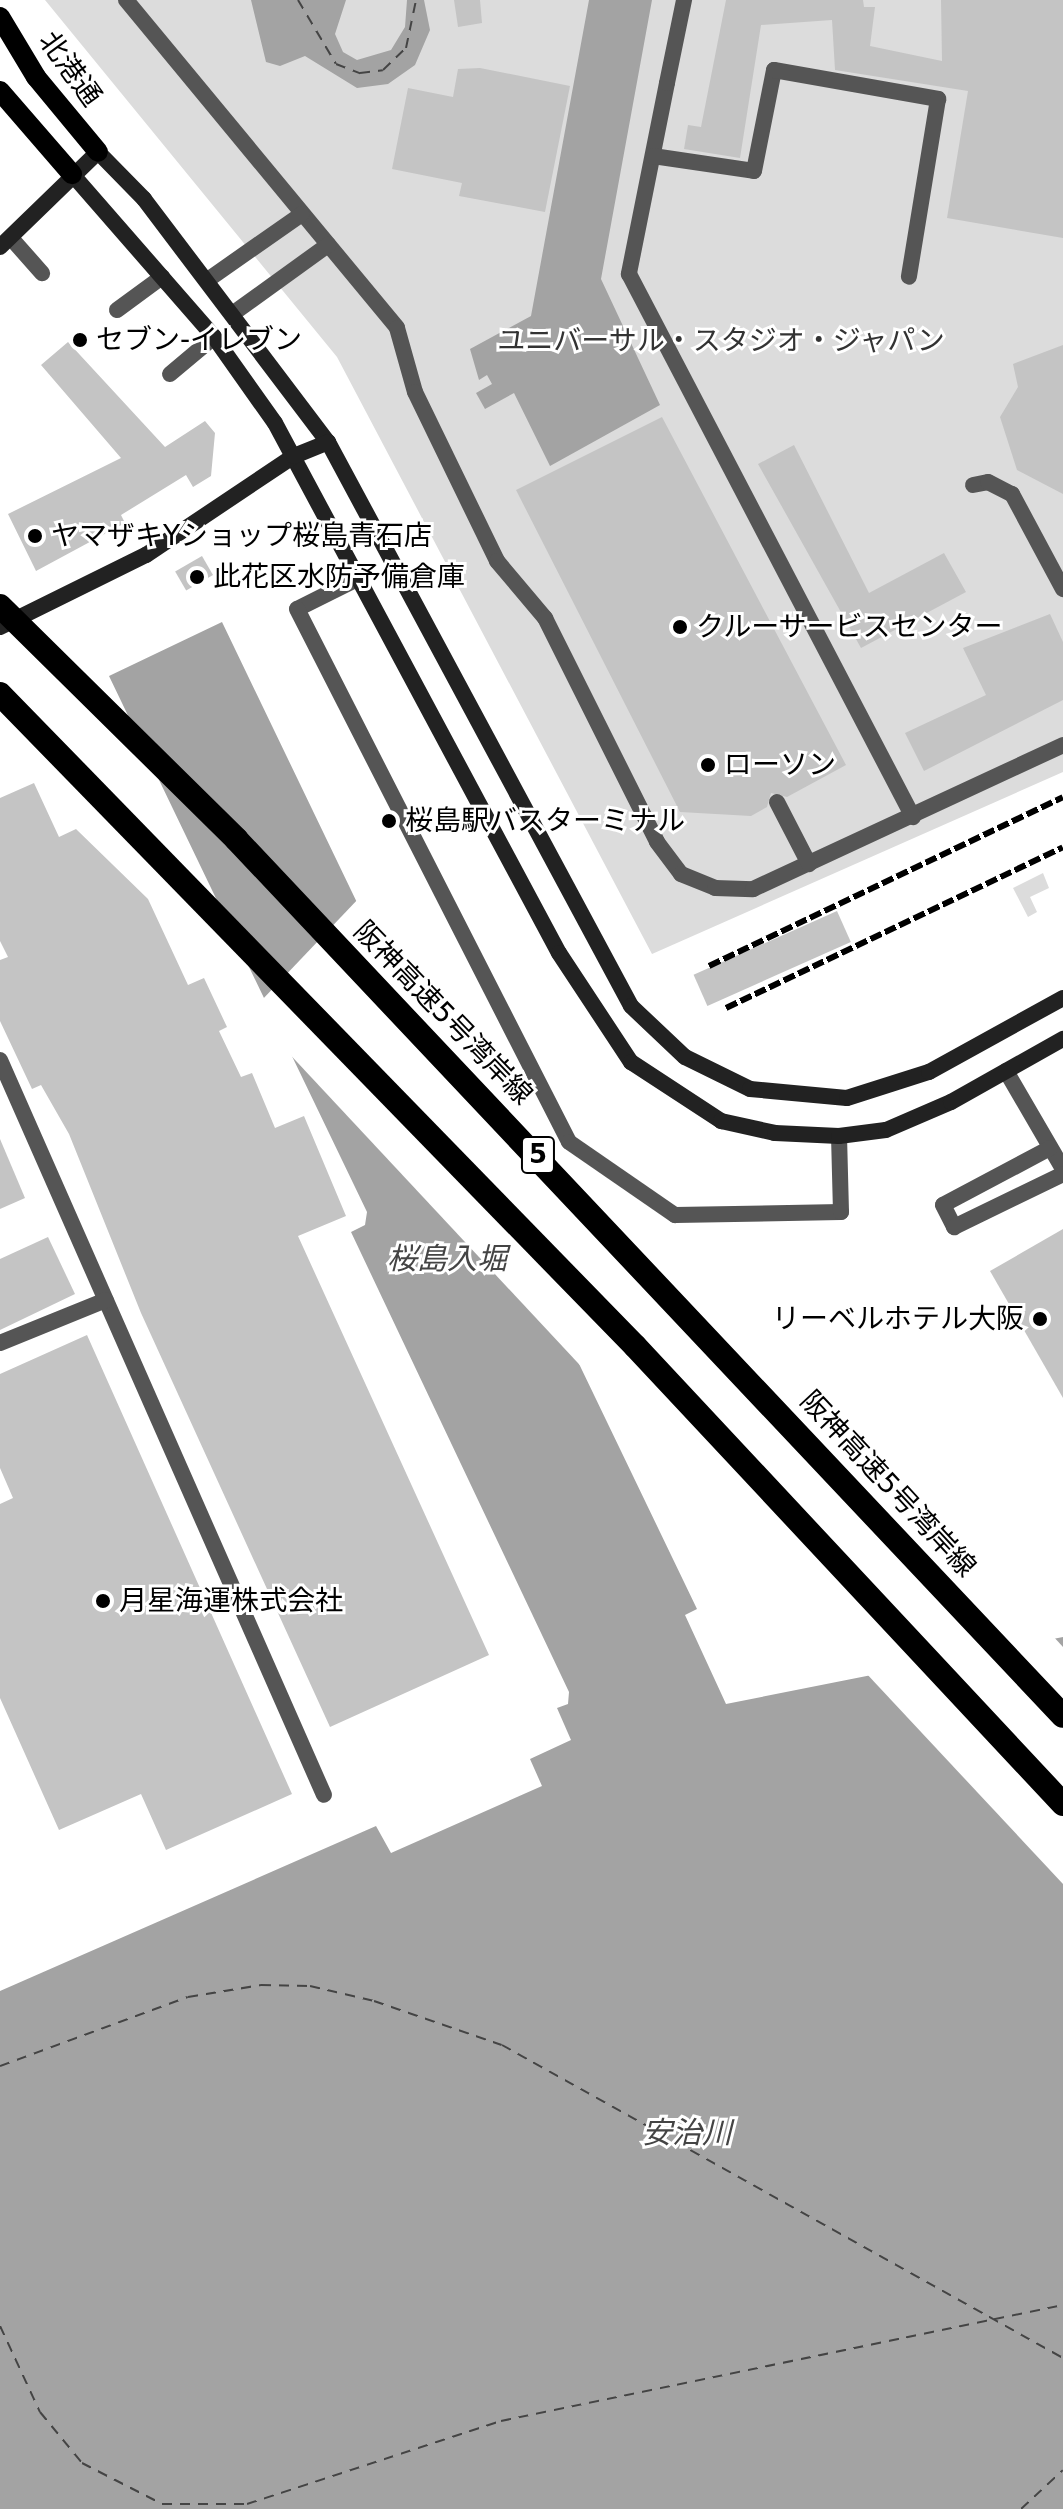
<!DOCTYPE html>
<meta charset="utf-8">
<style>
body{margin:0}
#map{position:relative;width:1063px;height:2509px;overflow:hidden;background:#fff;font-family:"DejaVu Sans","Noto Sans JP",sans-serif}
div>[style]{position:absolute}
.green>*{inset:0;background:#dcdcdc}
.water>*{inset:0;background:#a3a3a3}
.pier>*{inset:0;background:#fff}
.ferry>*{height:2px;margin-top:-1px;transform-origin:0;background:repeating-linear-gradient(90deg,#444 0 10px,transparent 0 18px)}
.building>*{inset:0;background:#c4c4c4;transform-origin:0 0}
.lane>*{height:16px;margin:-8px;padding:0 8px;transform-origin:8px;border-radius:8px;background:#555}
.street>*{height:16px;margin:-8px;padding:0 8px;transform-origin:8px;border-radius:8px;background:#555}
.secondary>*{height:16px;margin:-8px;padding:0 8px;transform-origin:8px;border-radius:8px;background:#222}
.primary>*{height:20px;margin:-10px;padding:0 10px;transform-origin:10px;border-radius:10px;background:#000}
.highway>*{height:24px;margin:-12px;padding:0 12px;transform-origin:12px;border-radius:12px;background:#000}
.rail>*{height:6px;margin-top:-3px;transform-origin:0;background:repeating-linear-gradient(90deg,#000 0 12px,transparent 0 16px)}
.dots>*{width:22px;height:22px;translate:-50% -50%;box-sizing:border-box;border:4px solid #fff;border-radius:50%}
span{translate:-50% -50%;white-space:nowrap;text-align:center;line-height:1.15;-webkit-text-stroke:6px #fff;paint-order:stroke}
.shield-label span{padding:2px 6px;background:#fff;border:2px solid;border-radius:6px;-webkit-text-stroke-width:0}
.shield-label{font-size:26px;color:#000;font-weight:700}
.street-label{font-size:28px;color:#000}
.poi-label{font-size:28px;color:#000}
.left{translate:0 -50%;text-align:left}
.right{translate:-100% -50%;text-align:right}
.park-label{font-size:28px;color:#333}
.water-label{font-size:30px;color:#444;font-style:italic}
</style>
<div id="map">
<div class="green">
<div style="clip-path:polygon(45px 0,1063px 0,1063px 772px,652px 954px,337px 357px)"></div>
<div style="clip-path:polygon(1043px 873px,1049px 888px,1030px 897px,1037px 912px,1028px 917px,1013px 888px)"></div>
</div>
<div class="water">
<div style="clip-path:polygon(251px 0,346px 0,335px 34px,343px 52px,357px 60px,391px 50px,405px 27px,407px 0,424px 0,430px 30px,415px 65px,388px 84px,357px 88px,305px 56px,280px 66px,266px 62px)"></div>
<div style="clip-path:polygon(589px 0,652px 0,601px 279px,660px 405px,550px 466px,514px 393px,485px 409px,476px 393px,492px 384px,487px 375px,479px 380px,470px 349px,531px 316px)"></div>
<div style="clip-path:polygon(222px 622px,697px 1609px,685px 1615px,726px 1704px,1063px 1637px,1063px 2509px,0 2509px,0 1991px,376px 1826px,391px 1853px,542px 1786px,530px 1759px,571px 1740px,557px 1708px,568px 1704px,569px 1692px,351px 1232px,365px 1225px,367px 1212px,109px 676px)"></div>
</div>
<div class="pier">
<div style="clip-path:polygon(360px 897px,483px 1150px,591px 1377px,283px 1047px,261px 1001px)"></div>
<div style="clip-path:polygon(1052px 1635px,1063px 1647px,1063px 1884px,865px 1672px)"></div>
</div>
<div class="ferry">
<div style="left:298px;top:0;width:74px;rotate:59.3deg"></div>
<div style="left:336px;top:64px;width:26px;rotate:21deg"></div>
<div style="left:360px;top:73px;width:23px;rotate:-7deg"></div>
<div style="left:383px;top:70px;width:32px;rotate:-44deg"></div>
<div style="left:406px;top:48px;width:49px;rotate:-78.2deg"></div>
<div style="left:0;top:2066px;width:200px;rotate:-20.2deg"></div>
<div style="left:188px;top:1997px;width:74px;rotate:-9.3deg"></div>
<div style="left:261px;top:1985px;width:49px;rotate:1.2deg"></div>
<div style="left:310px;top:1986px;width:66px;rotate:13.2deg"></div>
<div style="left:374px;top:2001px;width:135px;rotate:19deg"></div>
<div style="left:502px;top:2045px;width:642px;rotate:29.16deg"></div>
<div style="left:0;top:2326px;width:95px;rotate:65.1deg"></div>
<div style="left:40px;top:2412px;width:66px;rotate:50.5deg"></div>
<div style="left:82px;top:2463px;width:90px;rotate:27.1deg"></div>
<div style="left:162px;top:2504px;width:85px"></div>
<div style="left:247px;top:2504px;width:267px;rotate:-18.1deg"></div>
<div style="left:501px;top:2421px;width:574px;rotate:-11.66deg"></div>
<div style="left:1021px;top:2509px;width:57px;rotate:-42.9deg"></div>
</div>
<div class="building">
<div style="clip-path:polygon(454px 0,480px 0,482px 23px,458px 27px)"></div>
<div style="clip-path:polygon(726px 0,863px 0,864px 7px,875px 7px,870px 46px,942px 61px,941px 0,1063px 0,1063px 238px,947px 218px,968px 91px,835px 70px,832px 20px,761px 25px,740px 158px,684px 149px,688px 125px,701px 127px)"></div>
<div style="clip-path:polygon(480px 68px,570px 86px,545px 212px,459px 196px,462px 183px,392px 169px,408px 88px,453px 97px,458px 69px)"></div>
<div style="clip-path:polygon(68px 342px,165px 447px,205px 421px,215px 433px,211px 476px,193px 487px,186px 475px,121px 515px,125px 523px,36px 571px,8px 514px,121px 458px,41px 365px)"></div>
<div style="clip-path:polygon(1063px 345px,1063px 494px,1017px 470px,1000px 417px,1018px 387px,1013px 364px)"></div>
<div style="clip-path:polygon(662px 417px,846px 765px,787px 797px,771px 793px,767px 807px,751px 816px,680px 812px,516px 490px)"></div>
<div style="clip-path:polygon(794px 445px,869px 593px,944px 553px,966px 592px,861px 648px,758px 464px)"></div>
<div style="left:202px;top:556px;width:22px;height:31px;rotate:60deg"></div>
<div style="clip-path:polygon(1050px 614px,1063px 642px,1063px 700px,924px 771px,905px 733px,986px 695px,963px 648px)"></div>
<div style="clip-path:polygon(34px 783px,59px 837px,76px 829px,148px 899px,188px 985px,204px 978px,227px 1027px,219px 1031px,241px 1077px,252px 1073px,275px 1128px,304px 1116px,346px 1216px,298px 1236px,489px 1655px,330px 1727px,141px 1313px,69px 1134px,41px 1085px,32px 1089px,0 1021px,0 960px,8px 957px,0 941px,0 798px)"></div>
<div style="left:837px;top:911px;width:34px;height:157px;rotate:66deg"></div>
<div style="clip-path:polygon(0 1139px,25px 1198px,0 1209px)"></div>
<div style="clip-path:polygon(1063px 1229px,1063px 1398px,990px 1271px)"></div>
<div style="clip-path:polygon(48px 1237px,75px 1294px,0 1330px,0 1259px)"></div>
<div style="clip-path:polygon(87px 1335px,292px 1794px,166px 1850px,141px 1794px,59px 1830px,0 1698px,0 1504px,13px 1498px,0 1468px,0 1374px)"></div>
</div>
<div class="lane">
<div style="left:126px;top:0;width:425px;rotate:50.4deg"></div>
<div style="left:397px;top:328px;width:66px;rotate:74.3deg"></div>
<div style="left:415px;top:392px;width:188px;rotate:64.1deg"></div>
<div style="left:497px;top:561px;width:75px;rotate:49.9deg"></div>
<div style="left:545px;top:618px;width:250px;rotate:63.4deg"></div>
<div style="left:657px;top:842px;width:40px;rotate:53deg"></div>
<div style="left:681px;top:874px;width:37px;rotate:22deg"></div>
<div style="left:715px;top:888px;width:38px;rotate:2deg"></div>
<div style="left:753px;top:889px;width:342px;rotate:-24.9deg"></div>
<div style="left:667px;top:83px;width:195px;rotate:101.3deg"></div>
<div style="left:629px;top:274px;width:613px;rotate:62.39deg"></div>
<div style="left:653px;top:156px;width:102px;rotate:8.4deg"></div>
<div style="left:754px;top:171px;width:103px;rotate:-78.8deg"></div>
<div style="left:774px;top:70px;width:167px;rotate:10deg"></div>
<div style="left:938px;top:99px;width:180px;rotate:99.3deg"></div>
<div style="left:11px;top:238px;width:47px;rotate:48.5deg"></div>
<div style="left:209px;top:279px;width:113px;rotate:-35deg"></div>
<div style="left:117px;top:310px;width:56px;rotate:-36.3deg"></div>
<div style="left:235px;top:312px;width:115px;rotate:-35.8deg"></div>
<div style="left:170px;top:374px;width:57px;rotate:-40.1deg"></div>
<div style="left:973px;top:485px;width:15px;rotate:-11deg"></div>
<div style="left:988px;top:482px;width:27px;rotate:27deg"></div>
<div style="left:1012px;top:494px;width:108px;rotate:61.8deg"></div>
<div style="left:359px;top:578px;width:69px;rotate:153.4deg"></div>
<div style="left:297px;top:609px;width:598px;rotate:62.96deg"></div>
<div style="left:569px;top:1142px;width:129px;rotate:34.6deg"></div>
<div style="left:675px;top:1215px;width:166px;rotate:-1deg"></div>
<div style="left:841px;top:1212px;width:76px;rotate:-91.5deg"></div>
<div style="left:777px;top:802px;width:70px;rotate:62.7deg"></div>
<div style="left:0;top:1060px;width:803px;rotate:66.21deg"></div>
<div style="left:1006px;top:1071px;width:113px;rotate:59.8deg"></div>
<div style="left:1050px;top:1148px;width:121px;rotate:152deg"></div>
<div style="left:943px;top:1205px;width:25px;rotate:63deg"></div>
<div style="left:954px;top:1227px;width:121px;rotate:-25.9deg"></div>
<div style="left:0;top:1343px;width:114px;rotate:-22.1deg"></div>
</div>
<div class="street">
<div style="left:667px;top:83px;width:85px;rotate:-78.4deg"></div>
</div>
<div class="secondary">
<div style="left:72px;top:174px;width:216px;rotate:48.9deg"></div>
<div style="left:214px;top:337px;width:105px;rotate:54.7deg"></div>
<div style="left:275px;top:423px;width:601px;rotate:61.82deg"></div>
<div style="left:559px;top:953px;width:131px;rotate:56.6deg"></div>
<div style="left:631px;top:1062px;width:108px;rotate:33.2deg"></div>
<div style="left:721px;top:1121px;width:55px;rotate:12.5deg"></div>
<div style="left:775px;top:1133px;width:64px;rotate:2.7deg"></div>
<div style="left:839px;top:1136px;width:47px;rotate:-7.3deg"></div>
<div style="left:886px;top:1130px;width:71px;rotate:-23.3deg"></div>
<div style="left:951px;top:1102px;width:129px;rotate:-29.4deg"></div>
<div style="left:0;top:247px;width:136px;rotate:-44.1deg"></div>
<div style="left:98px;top:152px;width:66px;rotate:45.6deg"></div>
<div style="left:144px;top:199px;width:305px;rotate:52.9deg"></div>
<div style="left:328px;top:442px;width:640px;rotate:61.75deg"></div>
<div style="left:631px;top:1006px;width:74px;rotate:43.4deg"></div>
<div style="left:685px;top:1057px;width:72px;rotate:26.2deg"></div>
<div style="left:750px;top:1089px;width:97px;rotate:5.3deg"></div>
<div style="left:847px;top:1098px;width:86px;rotate:-17.6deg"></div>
<div style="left:929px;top:1072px;width:153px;rotate:-28.9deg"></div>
<div style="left:0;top:627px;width:163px;rotate:-26.3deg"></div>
<div style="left:146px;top:555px;width:178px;rotate:-33.8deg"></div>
<div style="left:294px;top:456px;width:37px;rotate:-22deg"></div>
</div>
<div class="primary">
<div style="left:0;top:17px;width:70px;rotate:59deg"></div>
<div style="left:36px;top:77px;width:97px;rotate:50.4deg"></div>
<div style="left:0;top:91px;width:110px;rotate:49.1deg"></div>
</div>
<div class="highway">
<div style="left:0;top:606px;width:332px;rotate:44.6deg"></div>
<div style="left:236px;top:839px;width:1205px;rotate:46.68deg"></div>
<div style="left:0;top:694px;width:910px;rotate:45.76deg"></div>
<div style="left:635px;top:1346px;width:627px;rotate:46.94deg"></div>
</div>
<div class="rail">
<div style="left:709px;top:966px;width:392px;rotate:-25.5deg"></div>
<div style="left:726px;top:1008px;width:373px;rotate:-25.5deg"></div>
</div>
<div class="dots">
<div style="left:80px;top:340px;background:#000"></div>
<div style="left:35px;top:536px;background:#000"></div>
<div style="left:197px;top:577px;background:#000"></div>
<div style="left:680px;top:627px;background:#000"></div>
<div style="left:708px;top:765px;background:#000"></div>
<div style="left:389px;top:821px;background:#000"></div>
<div style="left:1040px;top:1319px;background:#000"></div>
<div style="left:103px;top:1601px;background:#000"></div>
</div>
<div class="shield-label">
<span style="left:538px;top:1155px">5</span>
</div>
<div class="street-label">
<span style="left:70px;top:69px;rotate:54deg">北港通</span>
<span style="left:443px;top:1013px;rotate:46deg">阪神高速5号湾岸線</span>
<span style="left:888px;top:1484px;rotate:47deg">阪神高速5号湾岸線</span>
</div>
<div class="poi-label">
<span class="left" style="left:96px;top:340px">セブン-イレブン</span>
<span class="left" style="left:51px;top:536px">ヤマザキYショップ桜島青石店</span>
<span class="left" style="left:213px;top:577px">此花区水防予備倉庫</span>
<span class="left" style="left:696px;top:627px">クルーサービスセンター</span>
<span class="left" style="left:724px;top:765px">ローソン</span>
<span class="left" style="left:405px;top:821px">桜島駅バスターミナル</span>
<span class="right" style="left:1024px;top:1319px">リーベルホテル大阪</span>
<span class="left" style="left:119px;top:1601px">月星海運株式会社</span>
</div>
<div class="park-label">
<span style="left:721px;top:341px">ユニバーサル・スタジオ・ジャパン</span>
</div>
<div class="water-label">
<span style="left:447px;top:1259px">桜島入堀</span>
<span style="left:687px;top:2133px">安治川</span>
</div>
</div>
